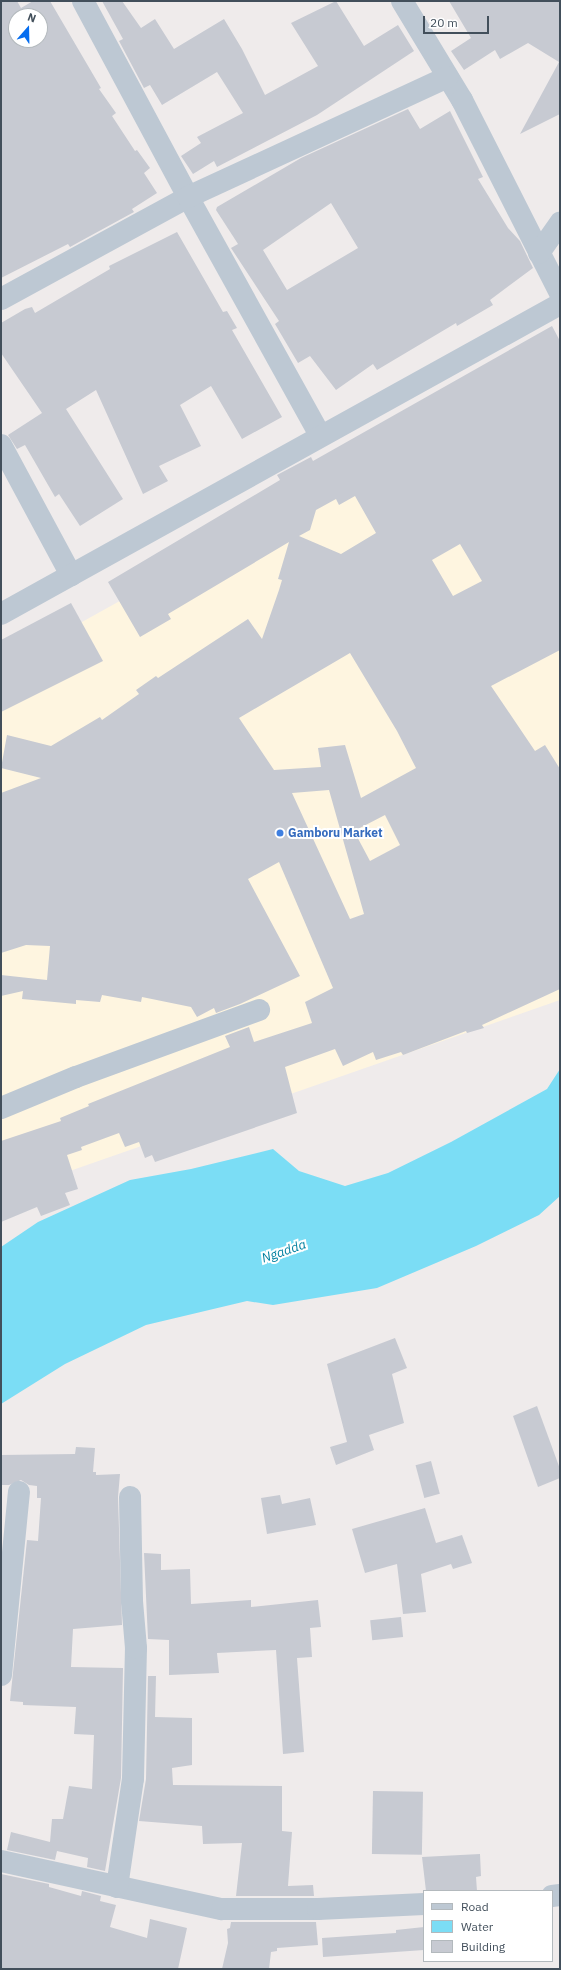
<!DOCTYPE html>
<style>
body{margin:0}
#map{position:relative;width:561px;height:1970px;overflow:hidden;background:#efebeb;font-family:"IBM Plex Sans",sans-serif}
div>[style]{position:absolute}
.commercial>*{inset:0;background:#fef5e0}
.water>*{inset:0;background:#7bddf5}
.building>*{inset:0;background:#c7cad2;transform-origin:0 0}
.street>*{height:22px;margin:-11px;padding:0 11px;transform-origin:11px;border-radius:11px;background:#bdc8d3}
.dots>*{width:11px;height:11px;translate:-50% -50%;box-sizing:border-box;border:2px solid #fff;border-radius:50%}
span{translate:-50% -50%;white-space:nowrap;text-align:center;line-height:1.15;-webkit-text-stroke:4px #fff;paint-order:stroke}
.shop-label{font-size:12px;color:#366cbe;font-weight:700}
.left{translate:0 -50%;text-align:left}
.water-label{font-size:13px;color:#0280a0;font-style:italic}
.frame{position:absolute;inset:0;border:2px solid #424f5b;pointer-events:none}
.legend{position:absolute;left:423px;top:1890px;width:130px;height:72px;box-sizing:border-box;background:#fff;border:1px solid #b3b9bd;margin:0;padding:5px 7px;list-style:none;font-size:12px;color:#424f5b}
.legend li{display:flex;align-items:center;gap:8px;height:20px}
.legend b{width:20px;border:1px solid #b3b9bd}
.north{position:absolute;left:8px;top:8px;width:40px;height:40px;box-sizing:border-box;background:#fff;border:1px solid #b3b9bd;border-radius:50%;rotate:20deg;font-size:11px;font-weight:700;line-height:16px;text-align:center;color:#424f5b}
.north::after{content:'';display:block;margin:auto;width:14px;height:18px;background:#056def;clip-path:polygon(50% 0,100% 100%,50% 72%,0 100%)}
.scale{position:absolute;left:423px;top:16px;width:66px;height:18px;box-sizing:border-box;border:2px solid #424f5b;border-top:0;padding-left:5px;font-size:12px;line-height:14px;white-space:nowrap;color:#424f5b;-webkit-text-stroke:3px #fff;paint-order:stroke}
</style>
<div id="map">
<div class="commercial">
<div style="clip-path:polygon(560px 356px,560px 1000px,1px 1195px,1px 667px)"></div>
</div>
<div class="water">
<div style="clip-path:polygon(560px 1069px,560px 1196px,539px 1215px,476px 1246px,377px 1288px,273px 1305px,247px 1301px,146px 1325px,65px 1364px,1px 1404px,1px 1247px,38px 1222px,130px 1180px,191px 1169px,273px 1149px,299px 1171px,345px 1186px,388px 1173px,451px 1142px,547px 1089px)"></div>
</div>
<div class="building">
<div style="clip-path:polygon(evenodd,1px 1px,17px 1px,21px 8px,33px 1px,50px 1px,101px 88px,99px 89px,116px 113px,112px 116px,135px 151px,137px 150px,150px 168px,144px 173px,157px 193px,132px 209px,134px 212px,79px 242px,70px 247px,68px 244px,1px 278px,1px 1px,16px 16px,40px 16px,40px 40px,16px 40px,16px 16px)"></div>
<div style="clip-path:polygon(102px 1px,122px 1px,141px 28px,155px 19px,174px 49px,224px 19px,242px 49px,265px 95px,318px 66px,291px 23px,336px 1px,364px 46px,398px 25px,414px 51px,317px 115px,217px 167px,214px 161px,193px 174px,181px 156px,201px 143px,197px 137px,243px 113px,217px 72px,162px 105px,150px 85px,144px 88px,119px 41px,123px 39px)"></div>
<div style="clip-path:polygon(449px 1px,560px 1px,560px 114px,520px 134px,559px 62px,528px 43px,500px 59px,495px 50px,464px 70px,451px 51px,471px 38px)"></div>
<div style="clip-path:polygon(evenodd,408px 109px,420px 129px,450px 111px,483px 177px,478px 179px,508px 228px,520px 241px,533px 268px,490px 300px,493px 305px,457px 326px,456px 323px,377px 370px,373px 364px,336px 390px,310px 356px,298px 363px,275px 324px,279px 321px,231px 248px,238px 244px,216px 210px,217px 207px,301px 158px,408px 109px,331px 203px,358px 248px,287px 290px,263px 250px,331px 203px)"></div>
<div style="clip-path:polygon(177px 232px,223px 312px,227px 311px,237px 328px,232px 330px,282px 417px,242px 439px,211px 386px,180px 405px,201px 446px,159px 466px,168px 481px,143px 494px,96px 390px,66px 409px,123px 499px,80px 526px,59px 494px,55px 497px,25px 445px,17px 449px,8px 435px,42px 413px,1px 353px,1px 323px,25px 309px,32px 307px,35px 313px,110px 269px,109px 266px)"></div>
<div style="clip-path:polygon(evenodd,552px 326px,560px 341px,560px 650px,491px 686px,535px 751px,545px 745px,560px 769px,560px 989px,482px 1025px,484px 1028px,467px 1033px,466px 1031px,403px 1055px,401px 1052px,376px 1060px,373px 1052px,343px 1066px,335px 1049px,285px 1067px,297px 1113px,155px 1162px,152px 1155px,145px 1158px,139px 1142px,125px 1147px,119px 1133px,81px 1147px,82px 1150px,67px 1155px,78px 1189px,65px 1193px,70px 1205px,41px 1216px,37px 1207px,1px 1222px,1px 1141px,61px 1121px,60px 1118px,89px 1106px,88px 1104px,230px 1047px,225px 1036px,249px 1027px,254px 1042px,312px 1023px,305px 1002px,333px 988px,279px 862px,248px 879px,300px 976px,240px 1004px,216px 1013px,214px 1008px,197px 1017px,191px 1007px,142px 997px,141px 1002px,102px 995px,100px 1002px,76px 1000px,76px 1004px,22px 999px,23px 991px,1px 996px,1px 975px,47px 980px,50px 946px,26px 945px,1px 953px,1px 793px,41px 778px,1px 768px,7px 735px,51px 746px,100px 717px,102px 720px,139px 694px,136px 690px,156px 676px,158px 678px,248px 619px,262px 639px,279px 590px,282px 580px,278px 579px,289px 542px,168px 614px,171px 619px,140px 637px,108px 582px,280px 480px,277px 475px,311px 457px,313px 461px,552px 326px,355px 496px,376px 533px,341px 554px,299px 536px,310px 530px,316px 510px,336px 499px,339px 505px,355px 496px,552px 326px,460px 544px,482px 581px,453px 596px,432px 560px,460px 544px,552px 326px,350px 653px,397px 731px,416px 768px,361px 798px,345px 745px,318px 748px,321px 767px,274px 770px,239px 718px,350px 653px,552px 326px,329px 790px,364px 914px,350px 919px,292px 793px,329px 790px,552px 326px,385px 815px,400px 845px,370px 861px,354px 831px,385px 815px)"></div>
<div style="clip-path:polygon(71px 603px,103px 661px,1px 712px,1px 640px)"></div>
<div style="clip-path:polygon(395px 1338px,407px 1368px,392px 1374px,404px 1423px,369px 1435px,374px 1450px,336px 1465px,330px 1447px,347px 1442px,327px 1364px)"></div>
<div style="clip-path:polygon(537px 1406px,560px 1469px,560px 1478px,538px 1487px,513px 1416px)"></div>
<div style="clip-path:polygon(76px 1447px,95px 1448px,93px 1472px,96px 1472px,96px 1475px,120px 1474px,118px 1497px,122px 1625px,73px 1629px,71px 1667px,123px 1668px,121px 1778px,105px 1871px,87px 1867px,88px 1858px,57px 1851px,55px 1860px,7px 1850px,11px 1832px,50px 1842px,52px 1819px,63px 1819px,69px 1786px,92px 1789px,94px 1735px,74px 1734px,76px 1707px,23px 1705px,23px 1702px,10px 1701px,27px 1540px,38px 1541px,41px 1498px,37px 1498px,37px 1486px,29px 1485px,21px 1480px,9px 1485px,1px 1485px,1px 1455px,75px 1454px)"></div>
<div style="left:431px;top:1461px;width:34px;height:16px;rotate:75deg"></div>
<div style="clip-path:polygon(280px 1495px,282px 1504px,310px 1498px,316px 1525px,267px 1534px,261px 1498px)"></div>
<div style="clip-path:polygon(425px 1508px,436px 1543px,462px 1535px,472px 1563px,453px 1569px,451px 1564px,421px 1574px,426px 1612px,403px 1614px,397px 1564px,365px 1573px,352px 1529px)"></div>
<div style="clip-path:polygon(144px 1553px,161px 1554px,161px 1570px,190px 1569px,191px 1604px,251px 1600px,251px 1607px,318px 1600px,321px 1627px,310px 1628px,312px 1657px,297px 1658px,304px 1752px,283px 1754px,276px 1650px,217px 1653px,219px 1673px,169px 1675px,169px 1640px,148px 1639px)"></div>
<div style="left:401px;top:1617px;width:20px;height:31px;rotate:84deg"></div>
<div style="clip-path:polygon(148px 1676px,156px 1676px,155px 1717px,192px 1718px,192px 1765px,172px 1768px,173px 1785px,282px 1786px,282px 1831px,292px 1832px,288px 1886px,313px 1885px,314px 1896px,236px 1896px,242px 1843px,203px 1844px,202px 1826px,139px 1821px,146px 1779px)"></div>
<div style="left:373px;top:1791px;width:50px;height:63px;rotate:1deg"></div>
<div style="clip-path:polygon(480px 1854px,481px 1876px,476px 1877px,477px 1891px,426px 1891px,422px 1857px)"></div>
<div style="clip-path:polygon(1px 1874px,49px 1884px,49px 1887px,81px 1896px,82px 1891px,101px 1896px,100px 1901px,116px 1905px,110px 1927px,147px 1938px,150px 1919px,187px 1928px,178px 1969px,1px 1969px)"></div>
<div style="clip-path:polygon(231px 1922px,316px 1922px,318px 1945px,277px 1948px,277px 1951px,271px 1952px,269px 1969px,222px 1969px,228px 1943px,227px 1929px,230px 1928px)"></div>
<div style="clip-path:polygon(424px 1927px,424px 1950px,323px 1957px,322px 1938px,396px 1933px,396px 1930px)"></div>
</div>
<div class="street">
<div style="left:83px;top:1px;width:222px;rotate:61.8deg"></div>
<div style="left:188px;top:197px;width:272px;rotate:61deg"></div>
<div style="left:402px;top:1px;width:116px;rotate:58.8deg"></div>
<div style="left:462px;top:100px;width:216px;rotate:63.1deg"></div>
<div style="left:539px;top:253px;width:37px;rotate:-55deg"></div>
<div style="left:1px;top:299px;width:213px;rotate:-28.6deg"></div>
<div style="left:188px;top:197px;width:286px;rotate:-24.8deg"></div>
<div style="left:1px;top:445px;width:148px;rotate:61.7deg"></div>
<div style="left:1px;top:614px;width:639px;rotate:-29.01deg"></div>
<div style="left:1px;top:1108px;width:81px;rotate:-22.5deg"></div>
<div style="left:76px;top:1077px;width:195px;rotate:-20.1deg"></div>
<div style="left:1px;top:1675px;width:184px;rotate:-84.4deg"></div>
<div style="left:1px;top:1861px;width:226px;rotate:12.3deg"></div>
<div style="left:222px;top:1909px;width:96px"></div>
<div style="left:318px;top:1909px;width:106px;rotate:-2.7deg"></div>
<div style="left:117px;top:1887px;width:109px;rotate:-81.6deg"></div>
<div style="left:133px;top:1779px;width:131px;rotate:-88.7deg"></div>
<div style="left:136px;top:1648px;width:47px;rotate:-94.9deg"></div>
<div style="left:132px;top:1601px;width:104px;rotate:-91.1deg"></div>
<div style="left:552px;top:1896px;width:8px;rotate:-7deg"></div>
</div>
<div class="dots">
<div style="left:280px;top:833px;background:#3f7fe0"></div>
</div>
<div class="shop-label">
<span class="left" style="left:288px;top:833px">Gamboru Market</span>
</div>
<div class="water-label">
<span style="left:284px;top:1252px;rotate:-19deg">Ngadda</span>
</div>
<div class="frame"></div>
<ul class="legend">
<li><b style="height:5px;background:#bdc8d3"></b>Road</li>
<li><b style="height:11px;background:#7bddf5"></b>Water</li>
<li><b style="height:11px;background:#c7cad2"></b>Building</li>
</ul>
<div class="north">N</div>
<div class="scale">20 m</div>
</div>
